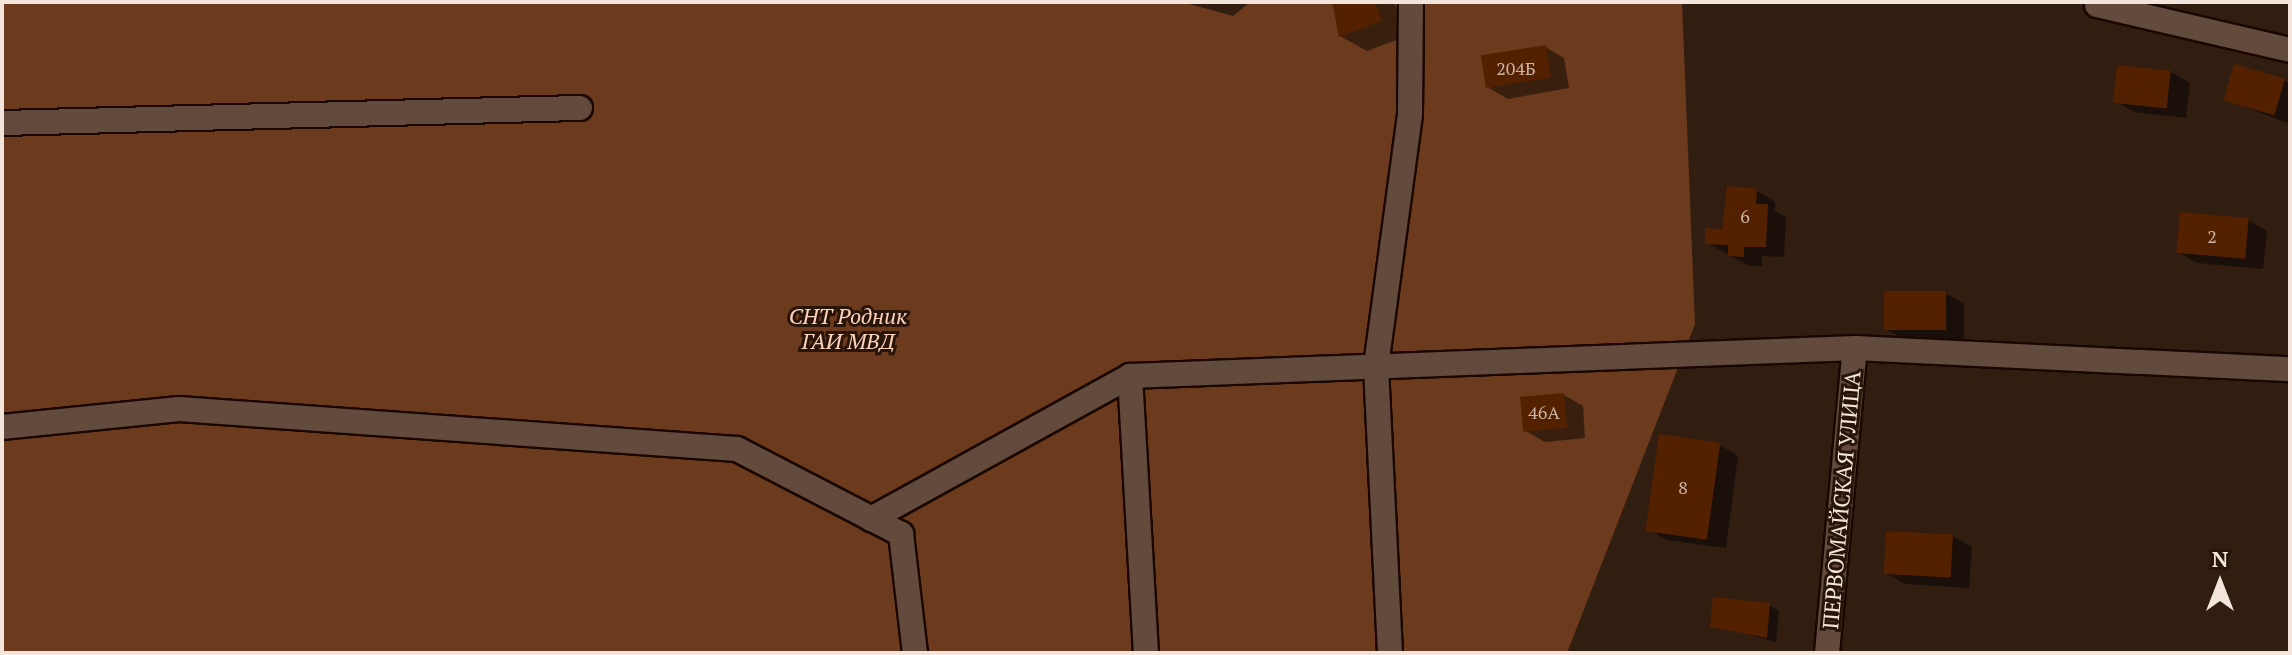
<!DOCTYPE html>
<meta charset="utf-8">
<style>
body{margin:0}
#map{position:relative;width:2292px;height:655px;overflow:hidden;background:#321d11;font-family:"PT Serif",serif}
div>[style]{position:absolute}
.green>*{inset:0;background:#6c3a1c}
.shadow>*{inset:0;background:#0007}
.building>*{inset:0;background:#532100;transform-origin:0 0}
.roads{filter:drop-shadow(2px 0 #190700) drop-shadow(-2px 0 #190700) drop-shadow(0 2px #190700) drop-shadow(0 -2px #190700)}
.minor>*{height:24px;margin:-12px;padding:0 12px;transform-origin:12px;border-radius:12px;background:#624a3d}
span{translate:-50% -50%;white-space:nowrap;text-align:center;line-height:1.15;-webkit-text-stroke:6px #281408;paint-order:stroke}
.number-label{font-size:18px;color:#cbb3a5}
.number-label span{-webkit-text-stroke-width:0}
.park-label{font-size:22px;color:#fcd2bc;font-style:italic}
.street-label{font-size:22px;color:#f3e4dc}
.frame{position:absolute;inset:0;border:4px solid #f3e4dc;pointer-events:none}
.north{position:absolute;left:2180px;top:543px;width:80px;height:80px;-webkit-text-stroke:6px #281408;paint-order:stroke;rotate:0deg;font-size:22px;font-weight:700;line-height:32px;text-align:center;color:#f3e4dc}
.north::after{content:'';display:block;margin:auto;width:28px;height:36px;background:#f3e4dc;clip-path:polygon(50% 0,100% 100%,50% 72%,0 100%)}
</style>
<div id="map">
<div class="green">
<div style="clip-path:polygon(2px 2px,1182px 2px,1233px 16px,1250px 2px,1682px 2px,1695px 324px,1567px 653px,2px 653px)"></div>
</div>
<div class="shadow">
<div style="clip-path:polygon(1334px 2px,1394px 2px,1407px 36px,1367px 51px,1340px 36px)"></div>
<div style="clip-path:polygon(1545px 47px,1564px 58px,1569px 88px,1508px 99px,1489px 88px)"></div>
<div style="clip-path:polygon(2171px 72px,2190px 83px,2186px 118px,2135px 112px,2116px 102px)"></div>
<div style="clip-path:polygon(2284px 80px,2290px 84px,2290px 124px,2225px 99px)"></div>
<div style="clip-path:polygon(1757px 191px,1775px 202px,1775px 211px,1786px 217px,1784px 257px,1762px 256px,1762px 266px,1749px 266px,1707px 243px)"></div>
<div style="clip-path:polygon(2248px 220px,2267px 231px,2263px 269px,2197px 263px,2178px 252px)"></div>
<div style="clip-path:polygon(1945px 293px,1964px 304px,1964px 340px,1905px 340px,1886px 329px)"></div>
<div style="clip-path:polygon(1564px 395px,1583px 406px,1585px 438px,1545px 442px,1526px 431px)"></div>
<div style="clip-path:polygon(1720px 445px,1738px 456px,1726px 548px,1667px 540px,1648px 529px)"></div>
<div style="clip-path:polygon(1953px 536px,1972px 547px,1969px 588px,1905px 584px,1886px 573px)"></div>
<div style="clip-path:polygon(1769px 605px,1779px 611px,1776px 642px,1712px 625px)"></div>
</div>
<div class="building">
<div style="clip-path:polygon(1332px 2px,1375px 2px,1382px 21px,1339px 37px)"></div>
<div style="left:1546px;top:45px;width:33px;height:66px;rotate:81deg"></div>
<div style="left:2234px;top:64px;width:53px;height:38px;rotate:16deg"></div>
<div style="left:2117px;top:65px;width:54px;height:38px;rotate:6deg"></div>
<div style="clip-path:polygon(1727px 186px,1757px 189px,1756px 204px,1768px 204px,1766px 247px,1744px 247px,1744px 257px,1728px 256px,1728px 245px,1705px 244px,1705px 228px,1722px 229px)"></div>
<div style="left:2180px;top:212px;width:69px;height:41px;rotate:5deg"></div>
<div style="left:1884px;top:291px;width:62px;height:39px"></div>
<div style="left:1564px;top:393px;width:35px;height:44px;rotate:85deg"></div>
<div style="left:1659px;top:434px;width:62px;height:98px;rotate:8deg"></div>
<div style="left:1886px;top:531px;width:67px;height:43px;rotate:3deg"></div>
<div style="clip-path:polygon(1713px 597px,1770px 603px,1767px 638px,1710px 627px)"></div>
</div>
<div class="roads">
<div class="minor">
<div style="left:2097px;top:5px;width:198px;rotate:13.1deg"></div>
<div style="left:2px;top:123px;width:578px;rotate:-1.49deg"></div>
<div style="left:1130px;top:376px;width:277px;rotate:86.7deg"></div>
<div style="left:2px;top:427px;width:178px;rotate:-5.8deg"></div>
<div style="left:179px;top:409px;width:559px;rotate:4.1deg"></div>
<div style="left:737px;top:449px;width:185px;rotate:27.4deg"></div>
<div style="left:901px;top:534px;width:120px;rotate:83.3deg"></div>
<div style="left:871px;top:519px;width:296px;rotate:-28.9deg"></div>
<div style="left:1130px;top:376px;width:726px;rotate:-2.21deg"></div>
<div style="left:1855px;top:348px;width:436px;rotate:2.8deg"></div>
<div style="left:1390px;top:653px;width:287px;rotate:-92.8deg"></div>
<div style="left:1376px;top:366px;width:254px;rotate:-82.3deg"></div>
<div style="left:1410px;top:114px;width:112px;rotate:-89.5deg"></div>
<div style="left:1827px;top:653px;width:306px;rotate:-84.8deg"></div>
</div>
</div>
<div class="number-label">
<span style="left:1516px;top:68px">204Б</span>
<span style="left:1745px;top:216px">6</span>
<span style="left:2212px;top:236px">2</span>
<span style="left:1544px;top:412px">46А</span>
<span style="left:1683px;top:487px">8</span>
</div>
<div class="park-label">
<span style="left:848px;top:328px">СНТ Родник<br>ГАИ МВД</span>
</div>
<div class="street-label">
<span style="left:1841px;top:500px;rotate:-85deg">ПЕРВОМАЙСКАЯ УЛИЦА</span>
</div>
<div class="frame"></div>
<div class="north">N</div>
</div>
